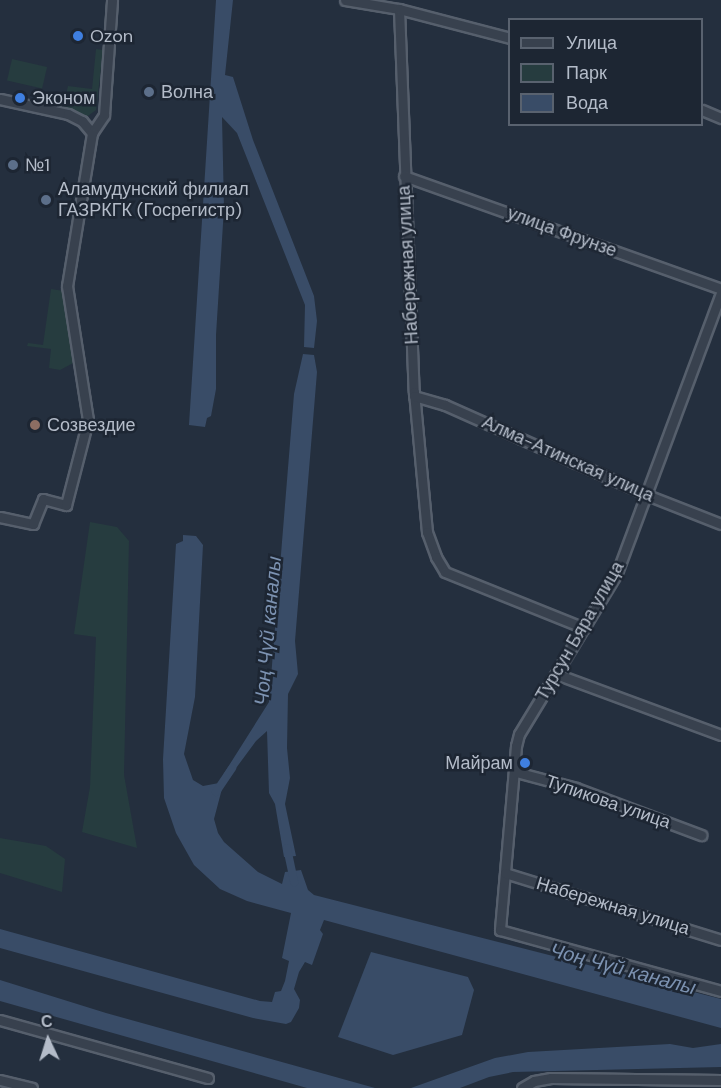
<!DOCTYPE html>
<meta charset="utf-8">
<style>
body{margin:0}
#map{position:relative;width:721px;height:1088px;overflow:hidden;background:#242f3e;font-family:"DM Sans",sans-serif}
div>[style]{position:absolute}
.green>*{inset:0;background:#263c3f;transform-origin:0 0}
.water>*{inset:0;background:#394c67}
.canal>*{height:8px;margin:-4px;padding:0 4px;transform-origin:4px;border-radius:4px;background:#394c67}
.roads{filter:drop-shadow(2px 0 #565f6c) drop-shadow(-2px 0 #565f6c) drop-shadow(0 2px #565f6c) drop-shadow(0 -2px #565f6c)}
.minor>*{height:9px;margin:-4.5px;padding:0 4.5px;transform-origin:4.5px;border-radius:4.5px;background:#38414e}
.dots>*{width:16px;height:16px;translate:-50% -50%;box-sizing:border-box;border:3px solid #1d2633;border-radius:50%}
span{translate:-50% -50%;white-space:nowrap;text-align:center;line-height:1.15;-webkit-text-stroke:5px #1d2633;paint-order:stroke}
.poi-label{font-size:18px;color:#b4bcc9}
.left{translate:0 -50%;text-align:left}
.right{translate:-100% -50%;text-align:right}
.street-label{font-size:18px;color:#b4bcc9}
.water-label{font-size:20px;color:#7c92b1;font-style:italic}
.legend{position:absolute;left:508px;top:18px;width:195px;height:108px;box-sizing:border-box;background:#1d2633;border:2px solid #59626f;margin:0;padding:8px 10px;list-style:none;font-size:18px;color:#b4bcc9}
.legend li{display:flex;align-items:center;gap:12px;height:30px}
.legend b{width:30px;border:2px solid #59626f}
.north{position:absolute;left:18px;top:1010px;width:60px;height:60px;-webkit-text-stroke:4px #1d2633;paint-order:stroke;rotate:356deg;font-size:16px;font-weight:700;line-height:24px;text-align:center;color:#b4bcc9}
.north::after{content:'';display:block;margin:auto;width:21px;height:27px;background:#b4bcc9;clip-path:polygon(50% 0,100% 100%,50% 72%,0 100%)}
</style>
<div id="map">
<div class="green">
<div style="clip-path:polygon(96px 49px,103px 50px,96px 110px,85px 118px,52px 107px,54px 93px,66px 95px,68px 86px,92px 89px)"></div>
<div style="left:12px;top:59px;width:36px;height:22px;rotate:13deg"></div>
<div style="clip-path:polygon(51px 289px,64px 291px,75px 362px,60px 370px,49px 368px,51px 349px,27px 346px,28px 343px,43px 345px)"></div>
<div style="clip-path:polygon(90px 522px,117px 527px,129px 541px,124px 775px,137px 848px,82px 832px,90px 787px,96px 637px,74px 634px)"></div>
<div style="clip-path:polygon(0 838px,46px 846px,65px 859px,62px 892px,0 873px)"></div>
</div>
<div class="water">
<div style="clip-path:polygon(216px 0,233px 0,225px 75px,233px 77px,253px 140px,314px 296px,317px 321px,314px 348px,304px 347px,305px 305px,237px 133px,222px 117px,224px 208px,216px 335px,216px 389px,211px 416px,207px 418px,205px 427px,189px 425px)"></div>
<div style="clip-path:polygon(303px 354px,314px 355px,317px 372px,295px 641px,298px 674px,288px 694px,287px 748px,290px 778px,285px 804px,296px 856px,284px 857px,275px 804px,269px 793px,267px 731px,256px 741px,228px 779px,223px 775px,269px 702px,294px 394px)"></div>
<div style="clip-path:polygon(183px 535px,196px 536px,203px 545px,195px 697px,184px 754px,193px 780px,203px 786px,219px 783px,223px 785px,214px 819px,218px 833px,224px 842px,258px 872px,282px 884px,285px 872px,301px 870px,308px 890px,314px 895px,721px 999px,721px 1028px,324px 920px,320px 930px,323px 934px,312px 965px,305px 962px,299px 972px,294px 989px,300px 1000px,299px 1008px,291px 1022px,286px 1024px,253px 1018px,0 948px,0 929px,260px 1001px,272px 1002px,275px 992px,281px 991px,285px 981px,289px 961px,282px 958px,291px 913px,247px 901px,220px 889px,194px 865px,176px 833px,164px 798px,163px 759px,176px 544px,183px 541px)"></div>
<div style="clip-path:polygon(371px 952px,468px 977px,474px 990px,462px 1035px,393px 1055px,338px 1037px)"></div>
<div style="clip-path:polygon(0 980px,106px 1013px,375px 1088px,307px 1088px,0 1001px)"></div>
<div style="clip-path:polygon(670px 1044px,693px 1048px,721px 1044px,721px 1067px,513px 1072px,489px 1077px,460px 1088px,411px 1088px,495px 1058px,528px 1052px)"></div>
</div>
<div class="canal">
<div style="left:216px;top:792px;width:29px;rotate:-56deg"></div>
<div style="left:287px;top:848px;width:35px;rotate:78deg"></div>
</div>
<div class="roads">
<div class="minor">
<div style="left:345px;top:0;width:55px;rotate:9.5deg"></div>
<div style="left:399px;top:9px;width:383px;rotate:87.8deg"></div>
<div style="left:414px;top:392px;width:141px;rotate:84.7deg"></div>
<div style="left:427px;top:532px;width:27px;rotate:70deg"></div>
<div style="left:436px;top:557px;width:17px;rotate:59deg"></div>
<div style="left:445px;top:572px;width:150px;rotate:21.9deg"></div>
<div style="left:399px;top:9px;width:115px;rotate:14.6deg"></div>
<div style="left:0;top:99px;width:70px;rotate:12.4deg"></div>
<div style="left:68px;top:114px;width:16px;rotate:27deg"></div>
<div style="left:82px;top:121px;width:16px;rotate:50deg"></div>
<div style="left:92px;top:133px;width:22px;rotate:-56deg"></div>
<div style="left:104px;top:115px;width:115px;rotate:-86deg"></div>
<div style="left:702px;top:110px;width:21px;rotate:23deg"></div>
<div style="left:404px;top:176px;width:337px;rotate:19.6deg"></div>
<div style="left:721px;top:293px;width:299px;rotate:110.4deg"></div>
<div style="left:617px;top:573px;width:188px;rotate:121.3deg"></div>
<div style="left:519px;top:734px;width:12px;rotate:104deg"></div>
<div style="left:516px;top:746px;width:185px;rotate:95deg"></div>
<div style="left:500px;top:930px;width:229px;rotate:15.4deg"></div>
<div style="left:414px;top:396px;width:32px;rotate:16deg"></div>
<div style="left:445px;top:405px;width:221px;rotate:24deg"></div>
<div style="left:647px;top:495px;width:79px;rotate:21.4deg"></div>
<div style="left:0;top:517px;width:34px;rotate:12deg"></div>
<div style="left:33px;top:524px;width:27px;rotate:-68deg"></div>
<div style="left:43px;top:499px;width:24px;rotate:15deg"></div>
<div style="left:66px;top:505px;width:88px;rotate:-75.5deg"></div>
<div style="left:88px;top:420px;width:136px;rotate:-98.9deg"></div>
<div style="left:67px;top:286px;width:155px;rotate:-80.7deg"></div>
<div style="left:556px;top:674px;width:176px;rotate:20.3deg"></div>
<div style="left:516px;top:772px;width:62px;rotate:14.9deg"></div>
<div style="left:576px;top:788px;width:134px;rotate:20.6deg"></div>
<div style="left:505px;top:873px;width:226px;rotate:17.2deg"></div>
<div style="left:0;top:1020px;width:216px;rotate:15.6deg"></div>
<div style="left:0;top:1080px;width:33px;rotate:14deg"></div>
<div style="left:522px;top:1088px;width:14px;rotate:-30deg"></div>
<div style="left:534px;top:1081px;width:17px;rotate:-10deg"></div>
<div style="left:551px;top:1078px;width:170px;rotate:0.7deg"></div>
</div>
</div>
<div class="dots">
<div style="left:78px;top:36px;background:#3f7fe0"></div>
<div style="left:149px;top:92px;background:#5c6f8a"></div>
<div style="left:20px;top:98px;background:#3f7fe0"></div>
<div style="left:13px;top:165px;background:#5c6f8a"></div>
<div style="left:46px;top:200px;background:#5c6f8a"></div>
<div style="left:35px;top:425px;background:#8d6e63"></div>
<div style="left:525px;top:763px;background:#3f7fe0"></div>
</div>
<div class="poi-label">
<span class="left" style="left:90px;top:36px">Ozon</span>
<span class="left" style="left:161px;top:92px">Волна</span>
<span class="left" style="left:32px;top:98px">Эконом</span>
<span class="left" style="left:25px;top:165px">№1</span>
<span class="left" style="left:58px;top:200px">Аламудунский филиал<br>ГАЗРКГК (Госрегистр)</span>
<span class="left" style="left:47px;top:425px">Созвездие</span>
<span class="right" style="left:513px;top:763px">Майрам</span>
</div>
<div class="street-label">
<span style="left:562px;top:232px;rotate:20deg">улица Фрунзе</span>
<span style="left:408px;top:265px;rotate:-93deg">Набережная улица</span>
<span style="left:568px;top:459px;rotate:24deg">Алма-Атинская улица</span>
<span style="left:580px;top:631px;rotate:-60deg">Турсун Бяра улица</span>
<span style="left:608px;top:802px;rotate:19deg">Тупикова улица</span>
<span style="left:613px;top:906px;rotate:17deg">Набережная улица</span>
</div>
<div class="water-label">
<span style="left:268px;top:631px;rotate:-85deg">Чоң Чүй каналы</span>
<span style="left:623px;top:969px;rotate:15deg">Чоң Чүй каналы</span>
</div>
<ul class="legend">
<li><b style="height:8px;background:#38414e"></b>Улица</li>
<li><b style="height:16px;background:#263c3f"></b>Парк</li>
<li><b style="height:16px;background:#394c67"></b>Вода</li>
</ul>
<div class="north">С</div>
</div>
